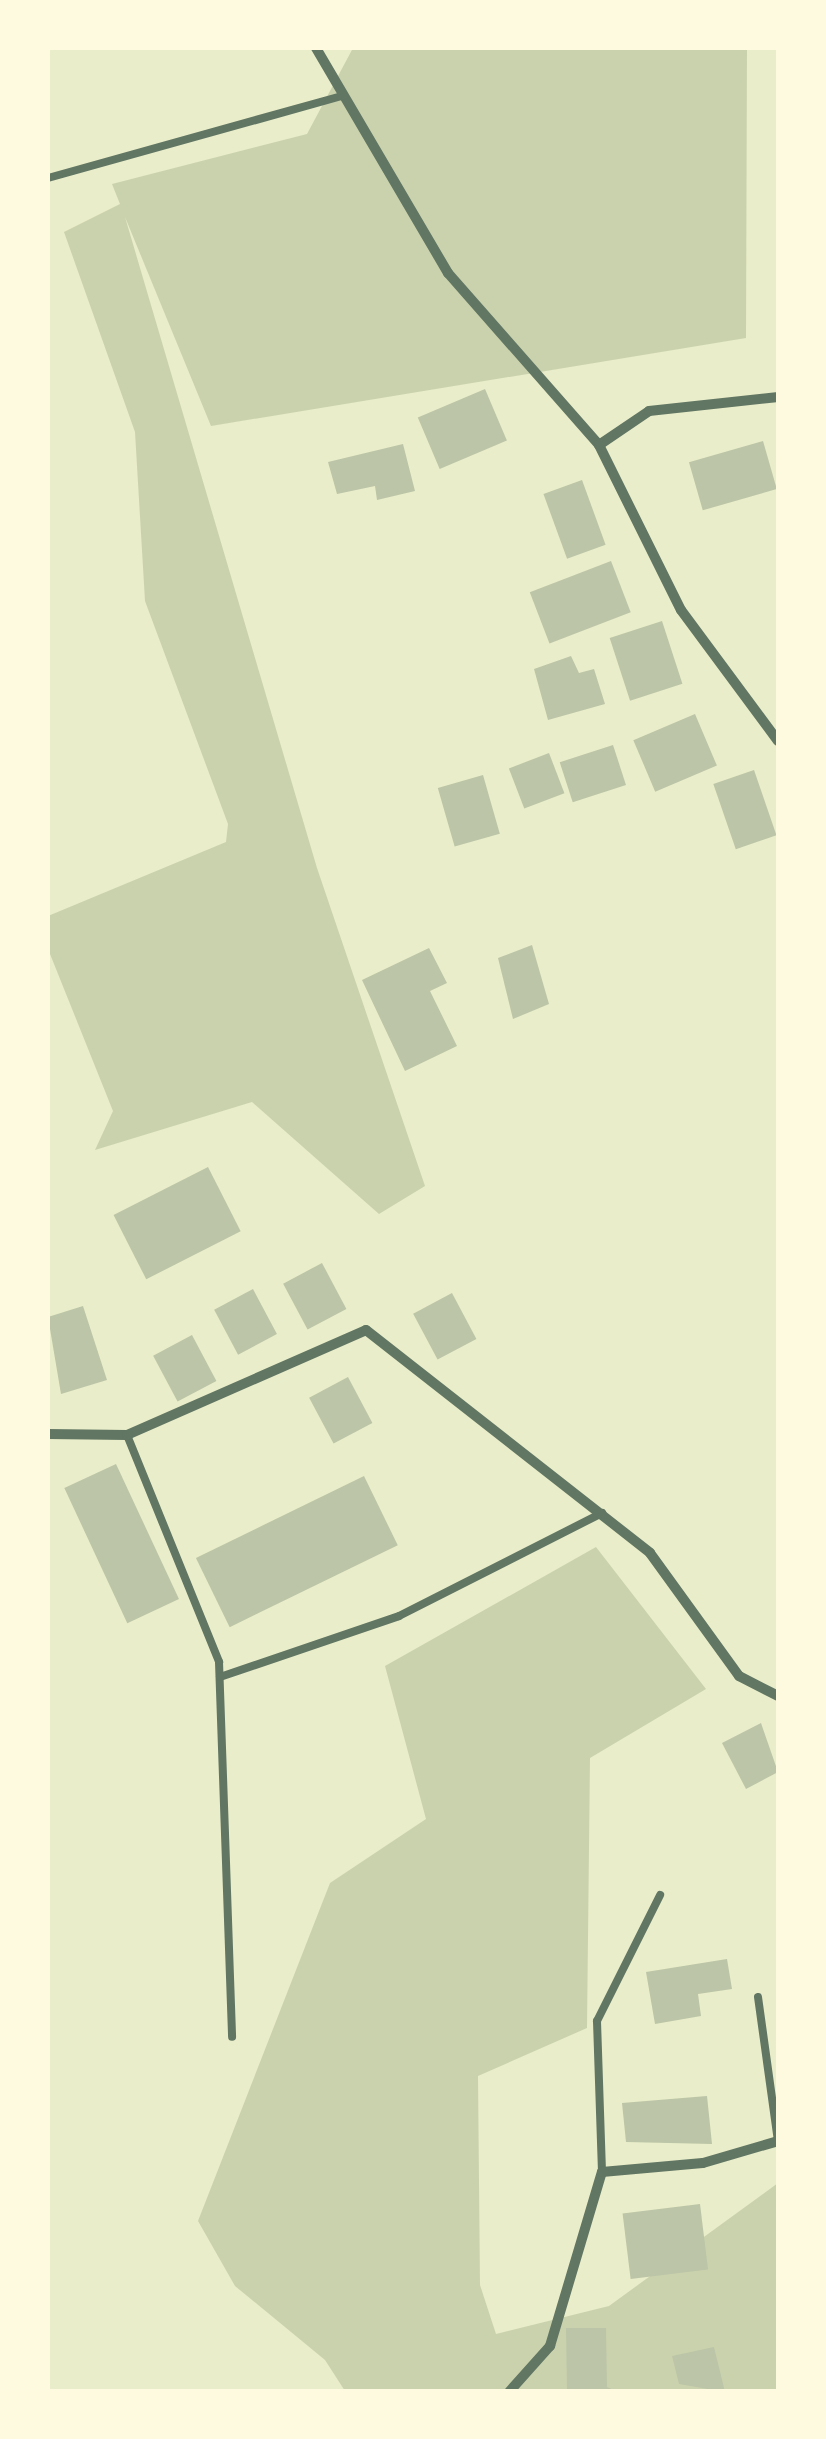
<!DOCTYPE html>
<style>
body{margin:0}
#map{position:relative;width:826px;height:2439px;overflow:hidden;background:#e9edc9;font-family:Spectral,serif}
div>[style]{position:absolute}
.green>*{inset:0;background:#cad2ad}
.building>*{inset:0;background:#bcc5a7;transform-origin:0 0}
.service>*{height:8px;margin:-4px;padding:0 4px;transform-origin:4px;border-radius:4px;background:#617663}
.minor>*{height:10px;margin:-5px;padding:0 5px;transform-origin:5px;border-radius:5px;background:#617663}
span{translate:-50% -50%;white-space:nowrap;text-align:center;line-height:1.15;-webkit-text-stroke:8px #fefae0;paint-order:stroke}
.frame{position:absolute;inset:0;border:50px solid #fefae0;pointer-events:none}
</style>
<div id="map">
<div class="green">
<div style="clip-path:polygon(353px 48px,747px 48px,746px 338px,211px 426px,125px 217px,317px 868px,425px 1186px,379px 1214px,252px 1102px,95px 1150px,113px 1111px,48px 949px,48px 916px,226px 842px,228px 824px,145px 601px,135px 432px,64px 232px,120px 204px,112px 184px,307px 134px)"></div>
<div style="clip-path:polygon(596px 1547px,706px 1689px,590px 1758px,587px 2028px,478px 2076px,480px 2285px,496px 2334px,609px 2306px,778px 2183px,778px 2391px,345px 2391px,325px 2360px,235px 2286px,198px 2221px,330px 1883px,426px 1819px,385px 1666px)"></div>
</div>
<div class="building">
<div style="left:485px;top:389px;width:56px;height:73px;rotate:67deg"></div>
<div style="left:763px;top:441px;width:50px;height:77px;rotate:74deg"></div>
<div style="clip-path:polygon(403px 444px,415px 491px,377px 500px,375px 486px,337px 494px,328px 462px)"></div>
<div style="left:582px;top:480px;width:69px;height:41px;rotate:70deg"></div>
<div style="left:611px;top:561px;width:55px;height:87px;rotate:69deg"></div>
<div style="left:662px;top:621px;width:66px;height:55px;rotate:72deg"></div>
<div style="clip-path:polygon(571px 656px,579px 673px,594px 669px,605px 704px,548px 720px,534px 669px)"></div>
<div style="left:695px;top:714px;width:56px;height:67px;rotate:67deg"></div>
<div style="left:613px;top:745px;width:42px;height:56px;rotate:72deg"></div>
<div style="left:549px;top:753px;width:43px;height:43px;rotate:69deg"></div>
<div style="left:754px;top:770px;width:69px;height:43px;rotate:71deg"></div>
<div style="left:483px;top:775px;width:61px;height:47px;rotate:74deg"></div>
<div style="clip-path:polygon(532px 945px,549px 1004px,513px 1019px,498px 958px)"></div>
<div style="clip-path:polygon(429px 948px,447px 983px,430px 991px,457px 1046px,405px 1071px,362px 980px)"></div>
<div style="left:208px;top:1167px;width:72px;height:106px;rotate:63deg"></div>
<div style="left:322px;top:1263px;width:52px;height:44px;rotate:62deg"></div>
<div style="left:253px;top:1289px;width:51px;height:44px;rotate:62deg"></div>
<div style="left:452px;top:1293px;width:52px;height:44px;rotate:62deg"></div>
<div style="clip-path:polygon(83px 1306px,107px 1380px,61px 1394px,48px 1317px)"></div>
<div style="left:192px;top:1335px;width:52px;height:44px;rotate:62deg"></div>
<div style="left:348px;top:1377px;width:52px;height:44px;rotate:62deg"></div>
<div style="left:116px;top:1464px;width:149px;height:57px;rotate:65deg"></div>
<div style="left:364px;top:1476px;width:77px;height:187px;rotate:64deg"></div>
<div style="clip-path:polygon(761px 1723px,778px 1772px,746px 1789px,722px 1743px)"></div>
<div style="clip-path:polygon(727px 1959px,732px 1989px,698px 1994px,701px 2016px,655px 2024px,646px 1972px)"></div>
<div style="clip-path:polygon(707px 2096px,712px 2144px,626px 2142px,622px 2103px)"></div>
<div style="left:700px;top:2204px;width:66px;height:78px;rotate:83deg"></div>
<div style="clip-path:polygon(566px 2328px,606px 2328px,607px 2387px,619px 2392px,567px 2392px)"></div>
<div style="clip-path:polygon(714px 2347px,725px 2392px,679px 2384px,672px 2356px)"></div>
</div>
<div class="service">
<div style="left:48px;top:178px;width:305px;rotate:-15.6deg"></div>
<div style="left:127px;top:1435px;width:245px;rotate:67.9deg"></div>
<div style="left:219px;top:1662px;width:375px;rotate:88deg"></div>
<div style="left:220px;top:1677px;width:189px;rotate:-18.8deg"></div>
<div style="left:399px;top:1616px;width:228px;rotate:-26.9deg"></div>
<div style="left:758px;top:1997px;width:145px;rotate:82.1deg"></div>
<div style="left:602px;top:2172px;width:151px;rotate:-91.9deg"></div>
<div style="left:597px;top:2021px;width:141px;rotate:-63.4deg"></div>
</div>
<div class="minor">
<div style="left:316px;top:48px;width:261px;rotate:59.6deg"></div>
<div style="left:448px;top:273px;width:229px;rotate:48.7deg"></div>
<div style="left:599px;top:445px;width:184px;rotate:63.6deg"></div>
<div style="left:681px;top:610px;width:163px;rotate:53.5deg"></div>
<div style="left:599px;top:445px;width:60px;rotate:-34.2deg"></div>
<div style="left:649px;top:411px;width:130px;rotate:-6.2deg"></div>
<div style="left:48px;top:1434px;width:79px;rotate:0.7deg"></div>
<div style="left:127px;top:1435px;width:261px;rotate:-23.7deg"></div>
<div style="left:366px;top:1330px;width:361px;rotate:38.1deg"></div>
<div style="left:650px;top:1553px;width:152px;rotate:54.1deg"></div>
<div style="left:739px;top:1676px;width:44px;rotate:27.1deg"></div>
<div style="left:509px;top:2392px;width:62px;rotate:-48.3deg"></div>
<div style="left:550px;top:2346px;width:182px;rotate:-73.4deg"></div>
<div style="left:602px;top:2172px;width:101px;rotate:-5.1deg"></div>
<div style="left:703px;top:2163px;width:78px;rotate:-16.3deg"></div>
</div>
<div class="frame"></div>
</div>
